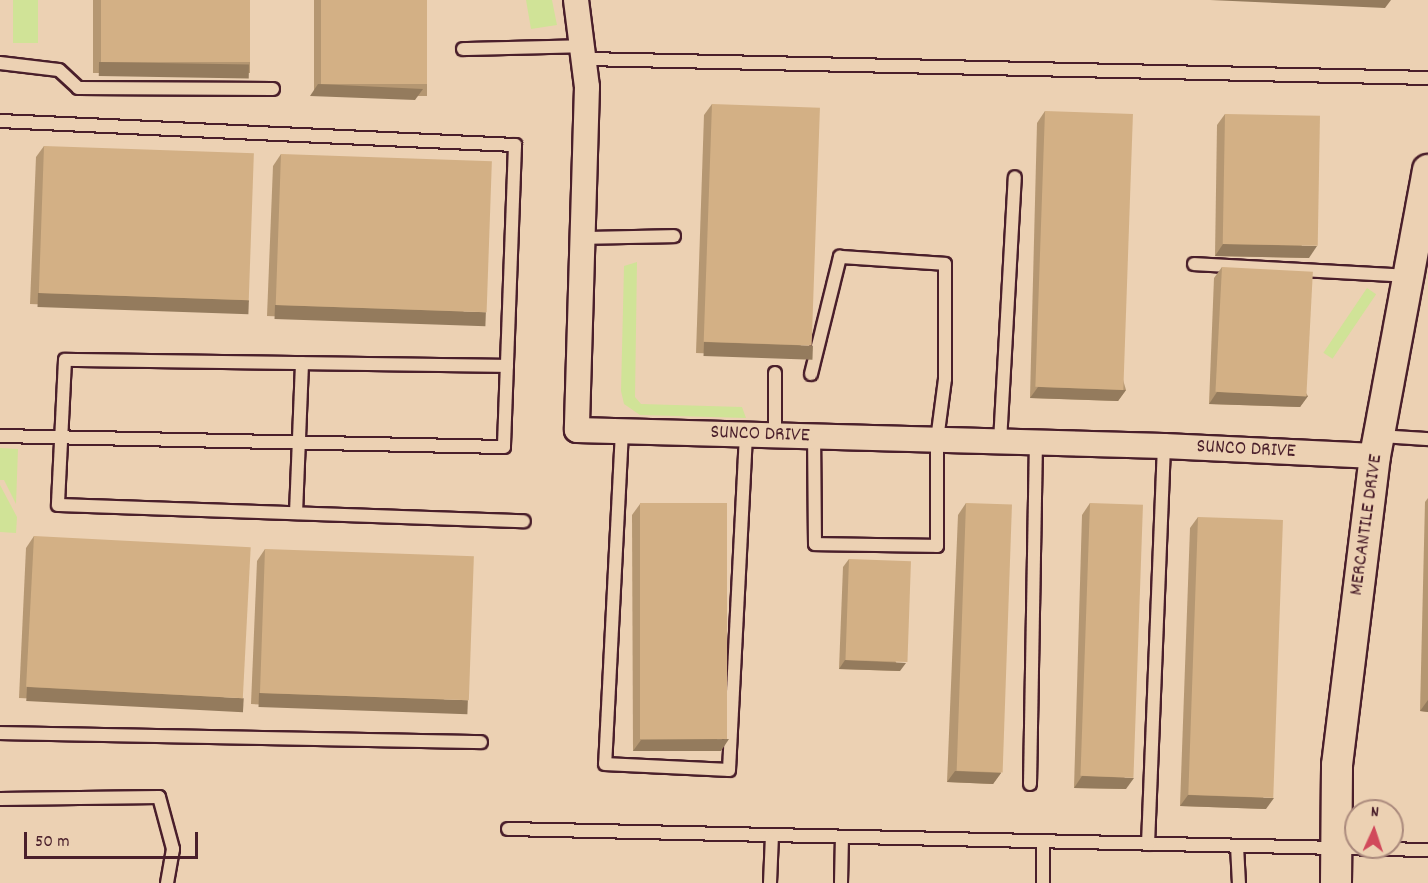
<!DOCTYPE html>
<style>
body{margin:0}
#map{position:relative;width:1428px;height:883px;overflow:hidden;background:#ecd1b3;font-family:Dekko,sans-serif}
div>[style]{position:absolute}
.green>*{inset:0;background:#d0e397;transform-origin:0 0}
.roads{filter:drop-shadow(2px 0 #4a1f2b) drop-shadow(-2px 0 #4a1f2b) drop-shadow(0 2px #4a1f2b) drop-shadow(0 -2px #4a1f2b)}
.service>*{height:12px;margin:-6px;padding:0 6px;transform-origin:6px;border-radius:6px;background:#ecd1b3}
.minor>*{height:24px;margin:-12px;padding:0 12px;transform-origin:12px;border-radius:12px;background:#ecd1b3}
.tertiary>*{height:30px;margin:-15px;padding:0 15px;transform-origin:15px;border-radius:15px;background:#ecd1b3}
.wall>*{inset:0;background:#b59772;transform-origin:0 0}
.shaded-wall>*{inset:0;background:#947b5d;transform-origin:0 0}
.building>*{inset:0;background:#d3b085;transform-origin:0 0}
span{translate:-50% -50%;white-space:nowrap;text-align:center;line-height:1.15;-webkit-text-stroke:5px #ecd1b3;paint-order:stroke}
.street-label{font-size:20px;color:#4a1f2b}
.north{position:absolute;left:1344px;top:799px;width:60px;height:60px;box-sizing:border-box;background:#ecd1b3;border:2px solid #ab8a7d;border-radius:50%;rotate:3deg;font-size:16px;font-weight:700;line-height:24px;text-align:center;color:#4a1f2b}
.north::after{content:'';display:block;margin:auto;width:21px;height:27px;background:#d1495b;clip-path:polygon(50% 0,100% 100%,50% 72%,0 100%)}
.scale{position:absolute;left:24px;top:832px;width:174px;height:27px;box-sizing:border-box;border:3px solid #4a1f2b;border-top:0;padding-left:8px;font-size:18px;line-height:21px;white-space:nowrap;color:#4a1f2b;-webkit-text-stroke:4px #ecd1b3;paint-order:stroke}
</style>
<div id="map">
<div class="green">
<div style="left:13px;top:0;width:25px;height:43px"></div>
<div style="clip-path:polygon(526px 0,552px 0,557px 25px,531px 29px)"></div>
<div style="clip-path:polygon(637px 262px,635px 397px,641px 404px,742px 407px,746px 418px,640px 415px,624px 404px,621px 391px,624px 266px)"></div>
<div style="left:1367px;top:288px;width:11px;height:78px;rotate:34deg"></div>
<div style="clip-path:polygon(0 448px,18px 449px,16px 504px,4px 480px,0 480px)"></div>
<div style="clip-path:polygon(0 485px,17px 517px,16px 533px,0 532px)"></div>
</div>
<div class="roads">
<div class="service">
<div style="left:463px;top:49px;width:121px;rotate:-1.4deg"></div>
<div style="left:586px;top:59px;width:842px;rotate:1.29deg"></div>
<div style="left:0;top:63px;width:59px;rotate:6.8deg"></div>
<div style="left:59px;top:70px;width:26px;rotate:43deg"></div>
<div style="left:78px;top:88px;width:195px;rotate:0.3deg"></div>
<div style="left:0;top:121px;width:516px;rotate:2.67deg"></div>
<div style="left:515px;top:145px;width:302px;rotate:92.1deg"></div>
<div style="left:504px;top:447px;width:504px;rotate:-178.75deg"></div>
<div style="left:582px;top:238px;width:92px;rotate:-1.2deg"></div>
<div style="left:1194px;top:264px;width:215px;rotate:3.2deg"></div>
<div style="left:507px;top:366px;width:442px;rotate:-179.2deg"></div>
<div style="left:65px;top:360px;width:145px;rotate:92.8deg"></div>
<div style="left:58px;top:505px;width:466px;rotate:2deg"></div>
<div style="left:811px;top:374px;width:121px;rotate:-76.1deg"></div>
<div style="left:840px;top:257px;width:105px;rotate:3.8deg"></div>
<div style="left:945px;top:264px;width:115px;rotate:90deg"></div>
<div style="left:945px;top:379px;width:62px;rotate:97.5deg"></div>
<div style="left:937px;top:440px;width:106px;rotate:90deg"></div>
<div style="left:937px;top:546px;width:122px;rotate:-179.1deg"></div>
<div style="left:815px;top:544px;width:107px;rotate:-90.5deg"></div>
<div style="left:622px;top:431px;width:333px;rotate:92.9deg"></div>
<div style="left:605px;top:764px;width:124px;rotate:2.8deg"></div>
<div style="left:729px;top:770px;width:335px;rotate:-87.1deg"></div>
<div style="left:775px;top:436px;width:63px;rotate:-90deg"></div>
<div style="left:1380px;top:436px;width:48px;rotate:3.6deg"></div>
<div style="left:1000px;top:442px;width:265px;rotate:-86.8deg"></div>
<div style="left:296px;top:513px;width:150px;rotate:-87.7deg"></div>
<div style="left:0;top:733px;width:481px;rotate:1.1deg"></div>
<div style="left:1030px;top:784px;width:341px;rotate:-89deg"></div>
<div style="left:0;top:799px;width:159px;rotate:-0.7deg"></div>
<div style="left:159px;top:797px;width:54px;rotate:74.9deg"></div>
<div style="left:173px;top:849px;width:35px;rotate:100deg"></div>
<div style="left:508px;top:829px;width:920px;rotate:1.31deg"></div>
<div style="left:1043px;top:842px;width:41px;rotate:90deg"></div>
<div style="left:1148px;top:844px;width:398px;rotate:-87.7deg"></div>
<div style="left:1237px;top:846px;width:37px;rotate:87deg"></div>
<div style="left:770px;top:883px;width:47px;rotate:-87.6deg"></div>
<div style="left:841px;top:883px;width:46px;rotate:-88.8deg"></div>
</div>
<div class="minor">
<div style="left:576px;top:0;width:88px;rotate:82.8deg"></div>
<div style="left:587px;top:87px;width:343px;rotate:91.7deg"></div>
<div style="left:577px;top:430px;width:587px;rotate:1.56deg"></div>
<div style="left:1164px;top:446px;width:211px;rotate:2.7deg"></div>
</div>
<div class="tertiary">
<div style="left:1336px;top:883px;width:118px;rotate:-89.5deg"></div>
<div style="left:1337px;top:765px;width:311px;rotate:-83deg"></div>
<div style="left:1375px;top:456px;width:291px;rotate:-79.5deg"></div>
</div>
</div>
<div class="wall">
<div style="left:93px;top:0;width:157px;height:73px"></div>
<div style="left:314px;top:0;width:113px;height:96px"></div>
<div style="clip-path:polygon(712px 104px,805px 357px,696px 353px,704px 115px)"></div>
<div style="clip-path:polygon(1045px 111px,1126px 390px,1118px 401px,1030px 398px,1037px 123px)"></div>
<div style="clip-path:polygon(1225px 114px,1309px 258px,1215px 256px,1217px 125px)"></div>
<div style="clip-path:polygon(44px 146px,249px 301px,241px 312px,30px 304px,36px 157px)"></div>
<div style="clip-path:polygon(281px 154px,478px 324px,267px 316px,273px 166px)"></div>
<div style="clip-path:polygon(1222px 267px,1308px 396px,1300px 407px,1209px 404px,1214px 278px)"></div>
<div style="clip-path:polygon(1428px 498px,1428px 712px,1420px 711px,1425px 502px)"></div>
<div style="clip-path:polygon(966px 503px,1001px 773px,993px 784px,947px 782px,958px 515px)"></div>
<div style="clip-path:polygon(1090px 503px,1126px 789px,1074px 788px,1082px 515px)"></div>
<div style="clip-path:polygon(640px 504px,721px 751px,633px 751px,632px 515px)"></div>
<div style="clip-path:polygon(1198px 517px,1266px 809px,1180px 806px,1190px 528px)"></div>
<div style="clip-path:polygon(34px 536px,236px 708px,19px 698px,26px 548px)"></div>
<div style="clip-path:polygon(265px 549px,460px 713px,251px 704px,257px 561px)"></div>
<div style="clip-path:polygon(849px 559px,900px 671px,839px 669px,843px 567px)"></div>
</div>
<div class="shaded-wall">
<div style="clip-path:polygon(1210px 0,1391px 0,1385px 8px)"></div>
<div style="left:99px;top:62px;width:150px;height:14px;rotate:1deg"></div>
<div style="clip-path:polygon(318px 84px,423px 89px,415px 100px,310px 96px)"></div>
<div style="clip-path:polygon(1223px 244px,1317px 246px,1309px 258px,1215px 256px)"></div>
<div style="left:38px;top:293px;width:211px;height:14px;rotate:2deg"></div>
<div style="left:275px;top:305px;width:211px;height:14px;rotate:2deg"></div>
<div style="left:704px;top:342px;width:109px;height:14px;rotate:2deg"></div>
<div style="clip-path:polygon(1038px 387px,1126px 390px,1118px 401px,1030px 398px)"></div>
<div style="clip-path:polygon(1217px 392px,1308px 396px,1300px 407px,1209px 404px)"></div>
<div style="clip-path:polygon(845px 660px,906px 663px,900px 671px,839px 669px)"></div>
<div style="left:27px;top:687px;width:217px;height:14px;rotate:3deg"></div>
<div style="left:259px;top:693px;width:209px;height:14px;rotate:2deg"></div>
<div style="clip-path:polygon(1428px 700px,1428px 712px,1420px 711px)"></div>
<div style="clip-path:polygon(729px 739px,721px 751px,633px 751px,641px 740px)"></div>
<div style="clip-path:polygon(955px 771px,1001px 773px,993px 784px,947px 782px)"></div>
<div style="clip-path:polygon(1082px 776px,1134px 778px,1126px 789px,1074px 788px)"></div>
<div style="clip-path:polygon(1188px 795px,1274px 798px,1266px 809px,1180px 806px)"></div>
</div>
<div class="building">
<div style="left:101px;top:0;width:149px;height:62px"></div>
<div style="left:321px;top:0;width:106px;height:84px"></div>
<div style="left:712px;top:104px;width:108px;height:238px;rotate:2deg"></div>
<div style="left:1045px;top:111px;width:88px;height:276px;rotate:2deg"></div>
<div style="left:1225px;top:114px;width:95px;height:130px;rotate:1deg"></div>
<div style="left:44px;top:146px;width:210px;height:147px;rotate:2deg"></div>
<div style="left:281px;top:154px;width:211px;height:151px;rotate:2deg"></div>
<div style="left:1222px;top:267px;width:91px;height:125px;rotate:3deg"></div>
<div style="left:727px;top:503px;width:236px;height:87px;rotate:90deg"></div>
<div style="left:966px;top:503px;width:46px;height:268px;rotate:2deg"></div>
<div style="left:1090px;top:503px;width:53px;height:273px;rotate:2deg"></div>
<div style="left:1198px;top:517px;width:85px;height:278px;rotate:2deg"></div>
<div style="left:34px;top:536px;width:217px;height:151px;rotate:3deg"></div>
<div style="left:265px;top:549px;width:209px;height:144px;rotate:2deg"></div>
<div style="left:849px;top:559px;width:62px;height:101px;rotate:2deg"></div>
</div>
<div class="street-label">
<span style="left:760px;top:435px;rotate:2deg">SUNCO DRIVE</span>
<span style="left:1246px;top:450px;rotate:3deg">SUNCO DRIVE</span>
<span style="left:1367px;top:525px;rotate:-82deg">MERCANTILE DRIVE</span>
</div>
<div class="north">N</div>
<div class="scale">50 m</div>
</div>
